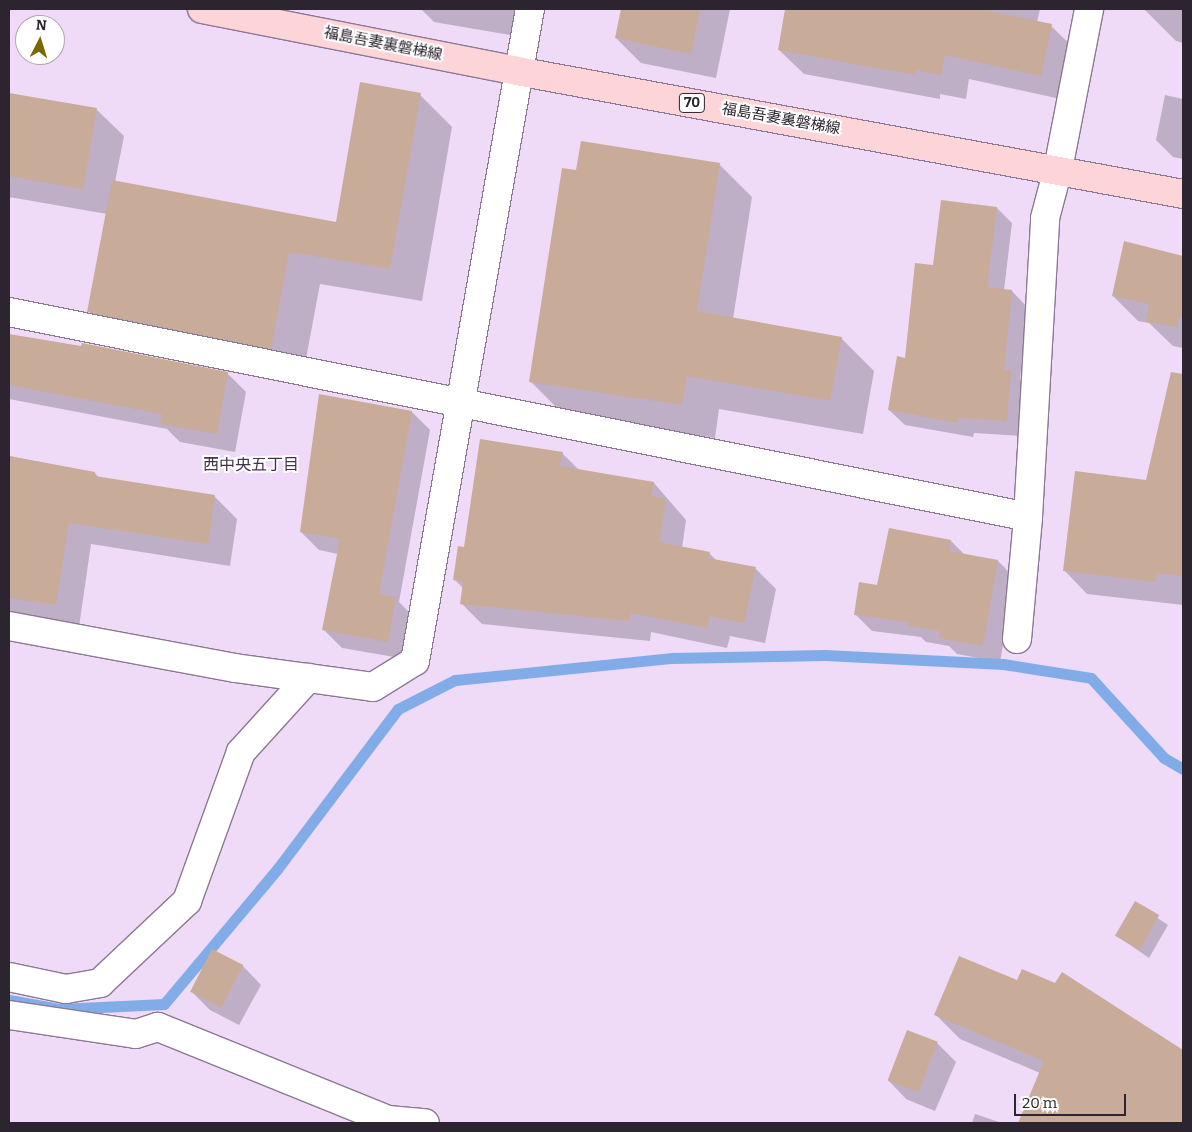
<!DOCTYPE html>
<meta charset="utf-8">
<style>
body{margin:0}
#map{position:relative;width:1192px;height:1132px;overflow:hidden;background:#efdbf8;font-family:Bitter,"Noto Sans JP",serif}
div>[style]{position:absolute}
.shadow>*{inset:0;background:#0003}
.stream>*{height:11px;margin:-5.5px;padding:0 5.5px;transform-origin:5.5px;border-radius:5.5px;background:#82ace8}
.building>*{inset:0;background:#c9ab99;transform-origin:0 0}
.roads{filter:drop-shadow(1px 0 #8b7993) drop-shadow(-1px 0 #8b7993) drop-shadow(0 1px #8b7993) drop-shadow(0 -1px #8b7993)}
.street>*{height:28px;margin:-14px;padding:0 14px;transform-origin:14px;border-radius:14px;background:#fff}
.primary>*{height:28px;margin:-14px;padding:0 14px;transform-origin:14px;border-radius:14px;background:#fdd4d8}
span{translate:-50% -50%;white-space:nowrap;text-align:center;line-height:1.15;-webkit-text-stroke:4px #fff;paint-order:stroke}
.shield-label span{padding:1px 4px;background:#fff;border:1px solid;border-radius:4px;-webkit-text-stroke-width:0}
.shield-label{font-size:14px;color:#2c252f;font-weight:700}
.street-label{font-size:15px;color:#2c252f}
.neighbourhood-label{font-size:16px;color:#43334a}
.frame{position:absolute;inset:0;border:10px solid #2c252f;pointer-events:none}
.north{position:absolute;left:15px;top:15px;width:50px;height:50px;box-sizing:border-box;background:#fff;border:1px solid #aba8ac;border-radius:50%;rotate:5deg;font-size:14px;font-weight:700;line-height:20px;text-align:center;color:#2c252f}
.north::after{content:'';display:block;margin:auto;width:18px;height:22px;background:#7a6800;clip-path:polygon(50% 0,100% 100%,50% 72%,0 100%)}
.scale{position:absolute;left:1014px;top:1094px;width:112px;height:22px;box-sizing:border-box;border:2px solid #2c252f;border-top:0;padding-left:6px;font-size:15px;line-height:18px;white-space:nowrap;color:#2c252f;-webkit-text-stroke:4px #fff;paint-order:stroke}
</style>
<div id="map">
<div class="shadow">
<div style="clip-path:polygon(421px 9px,520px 9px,516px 36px,434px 22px)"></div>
<div style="clip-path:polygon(622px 9px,730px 9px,716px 78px,641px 63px,616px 38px)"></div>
<div style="clip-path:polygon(786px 9px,1040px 9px,1037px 22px,1051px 26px,1076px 50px,1065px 100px,969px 79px,966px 99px,940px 94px,940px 99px,804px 74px,779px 50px)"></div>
<div style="clip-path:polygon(1144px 9px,1183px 9px,1183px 43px,1176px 41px)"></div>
<div style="clip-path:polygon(9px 94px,97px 110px,124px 136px,115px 182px,337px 223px,420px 95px,452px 127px,422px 301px,320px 284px,302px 380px,121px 344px,89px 311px,107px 214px,9px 197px)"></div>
<div style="clip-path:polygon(1165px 95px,1183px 99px,1183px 159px,1173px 157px,1156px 140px)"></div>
<div style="clip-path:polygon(719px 164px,752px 197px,733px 319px,841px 338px,874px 371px,863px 434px,719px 409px,715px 438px,563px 414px,530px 381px,577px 172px)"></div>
<div style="clip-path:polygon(997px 208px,1012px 223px,1004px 290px,1012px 291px,1027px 307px,1020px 380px,1026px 387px,1023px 436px,974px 433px,973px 437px,905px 425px,889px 410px,934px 267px)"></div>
<div style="clip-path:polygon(1159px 253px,1183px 257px,1183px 348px,1173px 346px,1149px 323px,1138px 321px,1113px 296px)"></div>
<div style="clip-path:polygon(9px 335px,227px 373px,246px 392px,235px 452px,180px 442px,167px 429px,9px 399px)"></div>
<div style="clip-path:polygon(1163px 411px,1183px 416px,1183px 605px,1087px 594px,1064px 570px,1147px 481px)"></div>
<div style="clip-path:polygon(412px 412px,430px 430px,399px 602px,414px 617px,406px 659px,342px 648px,324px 630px,338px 554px,319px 550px,301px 532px)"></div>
<div style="clip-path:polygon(562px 453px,580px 471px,654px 483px,686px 520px,682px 548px,709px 553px,717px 561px,755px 568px,776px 589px,765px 643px,730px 636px,727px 648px,651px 632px,650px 641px,482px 624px,462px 604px,463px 588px,455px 580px,465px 548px)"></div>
<div style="clip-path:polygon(9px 456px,95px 473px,100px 479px,214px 496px,237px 519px,230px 566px,91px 544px,79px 627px,9px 614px)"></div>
<div style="clip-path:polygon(951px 541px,965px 555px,998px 561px,1015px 578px,1000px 662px,957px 654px,949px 646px,926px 642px,921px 637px,872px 631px,855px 614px,878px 586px)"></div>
<div style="clip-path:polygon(1135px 903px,1168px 925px,1149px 958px,1117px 936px)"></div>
<div style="clip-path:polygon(213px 950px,243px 966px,261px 985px,239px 1025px,210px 1010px,192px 992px)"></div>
<div style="clip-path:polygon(1063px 973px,1183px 1051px,1183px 1123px,1082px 1123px,1058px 1113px,1040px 1073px,960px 1039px,936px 1015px,1018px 981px,1055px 985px)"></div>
<div style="clip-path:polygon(908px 1031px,937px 1043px,956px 1062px,935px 1111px,906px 1099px,888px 1080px)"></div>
<div style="clip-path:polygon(975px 1114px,1002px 1123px,972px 1123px)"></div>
</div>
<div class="stream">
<div style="left:9px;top:1000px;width:51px;rotate:10.2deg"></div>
<div style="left:59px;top:1009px;width:105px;rotate:-2.7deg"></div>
<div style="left:164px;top:1004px;width:177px;rotate:-50deg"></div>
<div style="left:278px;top:868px;width:199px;rotate:-53deg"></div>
<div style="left:398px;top:709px;width:64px;rotate:-27deg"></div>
<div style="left:455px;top:680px;width:219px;rotate:-5.8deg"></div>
<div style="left:673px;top:658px;width:152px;rotate:-1.1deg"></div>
<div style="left:825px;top:655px;width:178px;rotate:2.9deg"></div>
<div style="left:1003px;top:664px;width:89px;rotate:9deg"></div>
<div style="left:1091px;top:678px;width:108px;rotate:47.6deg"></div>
<div style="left:1164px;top:758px;width:22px;rotate:30deg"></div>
</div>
<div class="building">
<div style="clip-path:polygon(621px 9px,700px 9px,691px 54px,615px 38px)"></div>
<div style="clip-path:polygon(785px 9px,980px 9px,1052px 24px,1041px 76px,945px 55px,941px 75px,916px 70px,915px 75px,778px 50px)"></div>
<div style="clip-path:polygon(360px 82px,421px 93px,390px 269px,289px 252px,271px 349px,87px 312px,112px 180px,336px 222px)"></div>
<div style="clip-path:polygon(9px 93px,97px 108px,83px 189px,9px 176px)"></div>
<div style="clip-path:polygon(581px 141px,720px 163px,697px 311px,842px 337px,830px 401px,687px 376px,682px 405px,529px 382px,562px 168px,576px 170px)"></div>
<div style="clip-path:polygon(941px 200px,997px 207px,987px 287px,1012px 290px,1004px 370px,1011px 370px,1007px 421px,958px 418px,958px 423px,888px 410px,897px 356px,905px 358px,915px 263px,933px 265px)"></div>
<div style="clip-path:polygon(1124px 241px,1183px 256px,1183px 318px,1178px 317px,1177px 327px,1146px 322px,1149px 304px,1112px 296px)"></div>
<div style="clip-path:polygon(9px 334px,81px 346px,82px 343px,228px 372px,217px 434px,160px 424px,162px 414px,9px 385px)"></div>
<div style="clip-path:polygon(1171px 372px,1183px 374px,1183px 576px,1157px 573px,1156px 582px,1063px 571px,1075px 471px,1146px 480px)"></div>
<div style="clip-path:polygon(319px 394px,412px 411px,379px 594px,396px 597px,388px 642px,322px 630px,340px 539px,300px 532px)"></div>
<div style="clip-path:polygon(480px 439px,563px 452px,560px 466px,654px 482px,651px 496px,666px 499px,659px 542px,710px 552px,708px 558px,756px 567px,744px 623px,710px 616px,707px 628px,631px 613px,629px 621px,460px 604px,463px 582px,453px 580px,458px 546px,464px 547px)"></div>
<div style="clip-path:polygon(9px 456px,95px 472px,95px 476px,215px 495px,208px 544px,69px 523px,56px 605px,9px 598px)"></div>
<div style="clip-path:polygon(889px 528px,951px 540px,949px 551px,998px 560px,983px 646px,939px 638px,940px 631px,908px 626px,909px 622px,854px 615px,859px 582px,877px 585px)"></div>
<div style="left:1135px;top:901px;width:28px;height:40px;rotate:30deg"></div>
<div style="left:212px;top:949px;width:35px;height:48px;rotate:27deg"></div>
<div style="clip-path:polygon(959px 956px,1017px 980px,1022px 969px,1055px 983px,1062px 972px,1183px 1050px,1183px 1123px,1018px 1123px,1044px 1061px,934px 1015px)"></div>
<div style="left:907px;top:1030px;width:33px;height:54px;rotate:21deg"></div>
</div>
<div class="roads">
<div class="street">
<div style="left:9px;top:312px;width:1039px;rotate:11.37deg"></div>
<div style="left:9px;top:626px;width:230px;rotate:10.5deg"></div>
<div style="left:235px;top:668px;width:139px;rotate:7.8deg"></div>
<div style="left:373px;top:687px;width:49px;rotate:-31.8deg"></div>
<div style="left:415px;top:661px;width:662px;rotate:-80deg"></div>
<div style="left:1017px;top:639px;width:122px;rotate:-84.8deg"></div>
<div style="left:1028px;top:517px;width:299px;rotate:-86.7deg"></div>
<div style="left:1045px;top:218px;width:51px;rotate:-75.1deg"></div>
<div style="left:1058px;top:169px;width:163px;rotate:-79deg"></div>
<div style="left:9px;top:977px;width:58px;rotate:11.9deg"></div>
<div style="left:66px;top:989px;width:35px;rotate:-10deg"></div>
<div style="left:100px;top:983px;width:120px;rotate:-43.3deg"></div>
<div style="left:187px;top:901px;width:158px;rotate:-70.1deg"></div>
<div style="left:241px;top:752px;width:100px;rotate:-47.8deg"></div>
<div style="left:9px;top:1015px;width:128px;rotate:8.5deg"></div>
<div style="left:136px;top:1034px;width:23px;rotate:-18deg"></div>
<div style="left:158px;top:1027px;width:248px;rotate:22deg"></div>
<div style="left:388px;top:1120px;width:37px;rotate:5deg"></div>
</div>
<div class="primary">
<div style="left:202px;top:9px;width:321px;rotate:11.1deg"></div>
<div style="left:517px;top:71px;width:677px;rotate:10.46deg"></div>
</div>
</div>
<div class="shield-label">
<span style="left:692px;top:103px">70</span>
</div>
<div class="street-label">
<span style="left:383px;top:44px;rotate:11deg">福島吾妻裏磐梯線</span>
<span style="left:781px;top:119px;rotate:10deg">福島吾妻裏磐梯線</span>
</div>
<div class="neighbourhood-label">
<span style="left:251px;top:465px">西中央五丁目</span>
</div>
<div class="frame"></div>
<div class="north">N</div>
<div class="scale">20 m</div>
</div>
